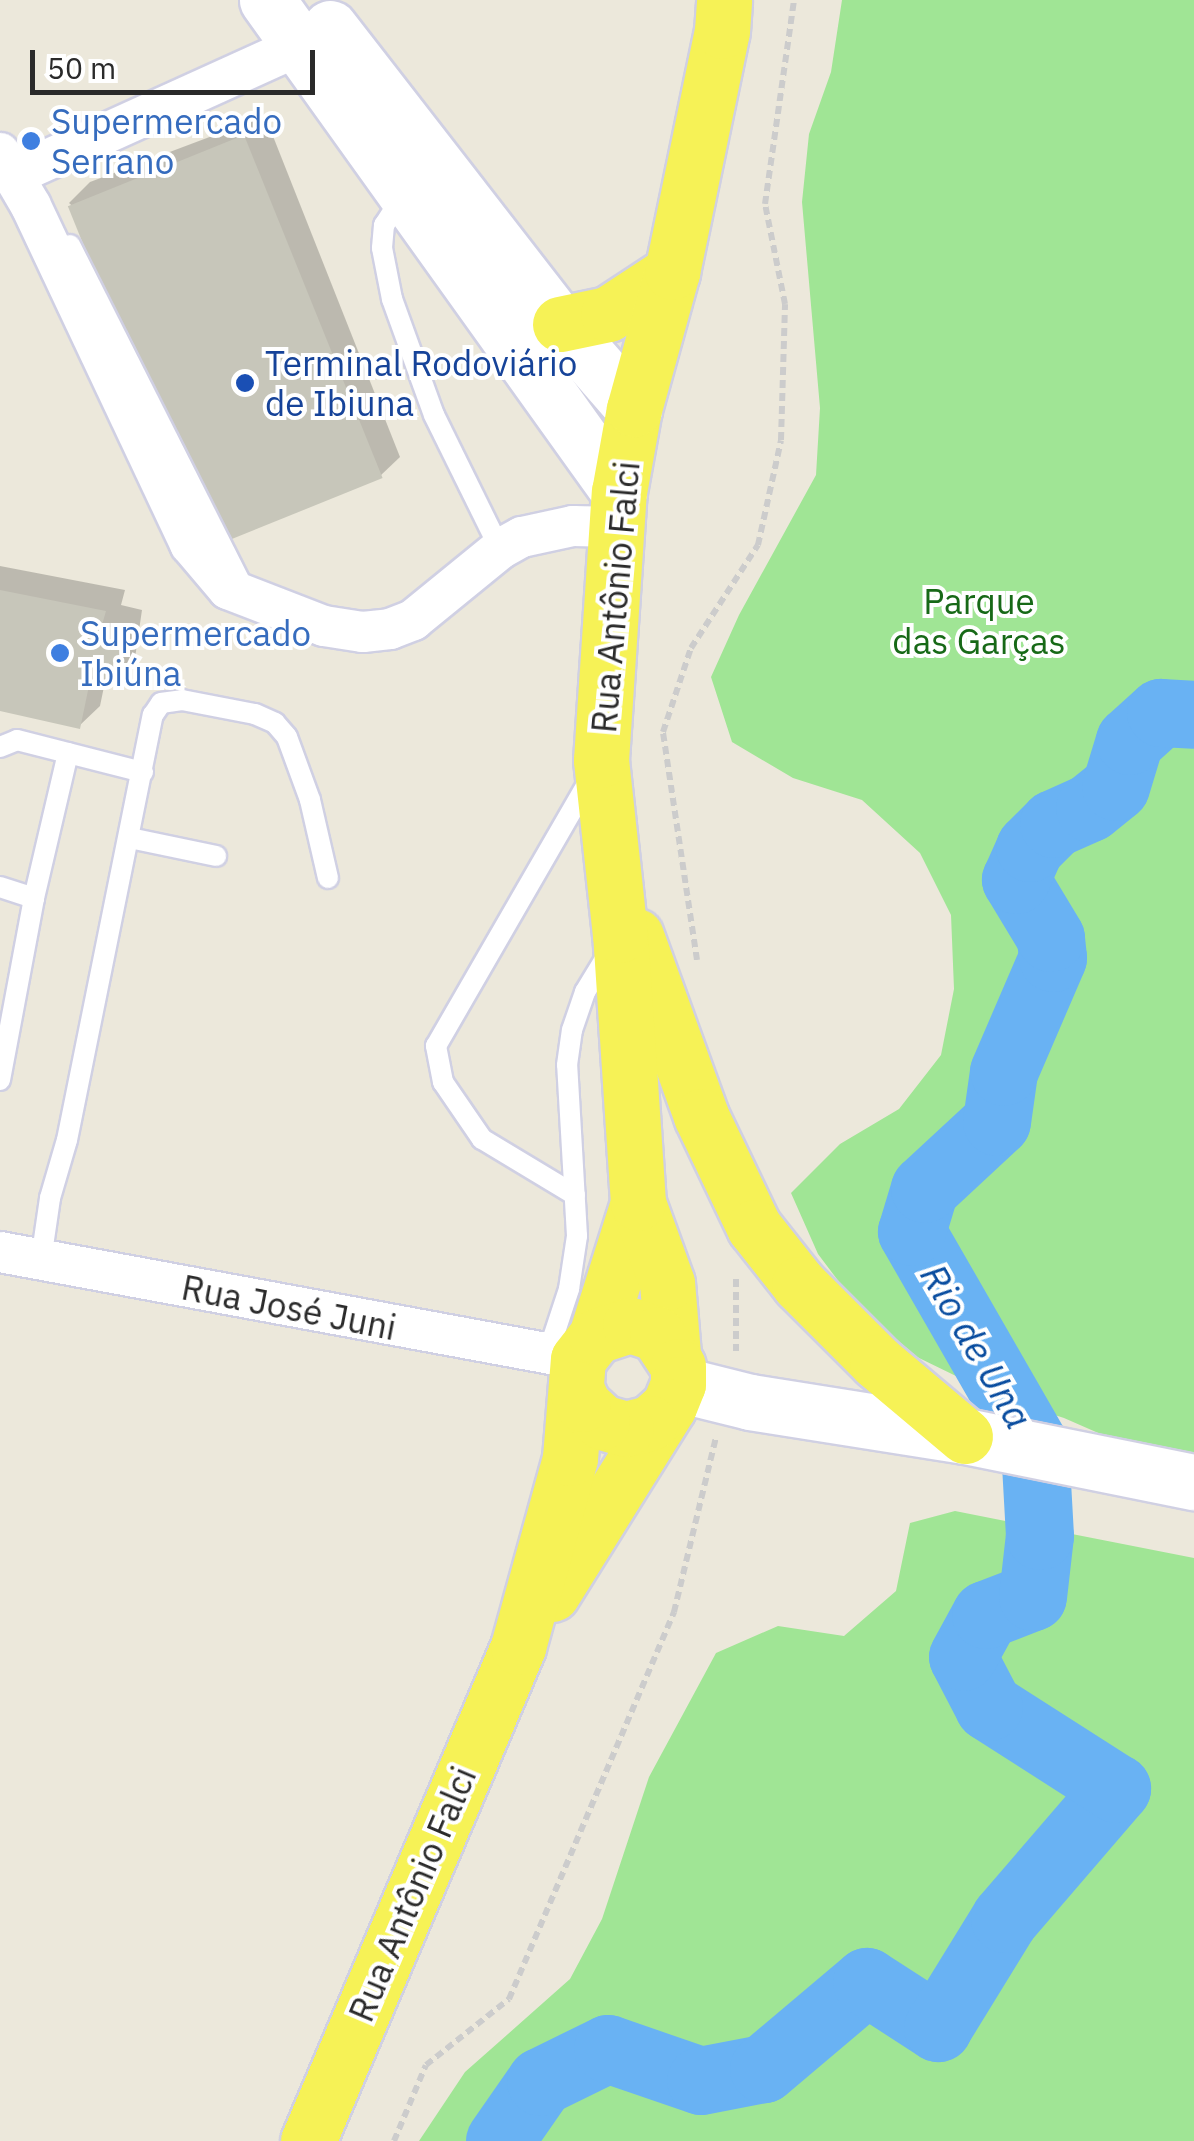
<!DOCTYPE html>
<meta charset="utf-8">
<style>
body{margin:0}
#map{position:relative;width:1194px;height:2141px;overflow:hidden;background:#ece8db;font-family:"IBM Plex Sans",sans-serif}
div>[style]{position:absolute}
.green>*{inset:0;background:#a0e595}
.shadow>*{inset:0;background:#0003}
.river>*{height:68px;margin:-34px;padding:0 34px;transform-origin:34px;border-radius:34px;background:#69b2f3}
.building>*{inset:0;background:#c7c6ba;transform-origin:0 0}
.path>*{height:6px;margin-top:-3px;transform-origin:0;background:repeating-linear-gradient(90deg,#ccc 0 8px,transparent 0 13px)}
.roads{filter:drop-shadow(2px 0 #d0d0e3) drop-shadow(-2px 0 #d0d0e3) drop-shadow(0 2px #d0d0e3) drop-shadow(0 -2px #d0d0e3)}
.lane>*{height:20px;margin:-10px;padding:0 10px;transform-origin:10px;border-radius:10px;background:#fff}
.street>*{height:40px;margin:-20px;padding:0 20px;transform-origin:20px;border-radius:20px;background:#fff}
.secondary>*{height:55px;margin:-27.5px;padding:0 27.5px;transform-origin:27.5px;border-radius:27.5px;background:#fff}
.primary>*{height:55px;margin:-27.5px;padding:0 27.5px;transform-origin:27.5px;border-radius:27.5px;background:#f6f256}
.dots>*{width:28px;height:28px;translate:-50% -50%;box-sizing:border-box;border:5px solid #fff;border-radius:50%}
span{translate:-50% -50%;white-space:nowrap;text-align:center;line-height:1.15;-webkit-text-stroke:8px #fff;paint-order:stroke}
.shop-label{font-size:35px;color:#366cbe}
.left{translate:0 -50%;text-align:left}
.transit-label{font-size:35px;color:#164399}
.street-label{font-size:35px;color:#2a2a2a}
.park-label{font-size:35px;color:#176917}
.water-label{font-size:38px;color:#084c9f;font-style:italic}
.scale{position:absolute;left:30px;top:50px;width:285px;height:45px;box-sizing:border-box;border:5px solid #2a2a2a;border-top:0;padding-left:12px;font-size:30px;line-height:35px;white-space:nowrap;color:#2a2a2a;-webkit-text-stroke:8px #fff;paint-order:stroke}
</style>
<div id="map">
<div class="green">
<div style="clip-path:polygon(842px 0,1194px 0,1194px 1456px,1144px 1453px,1064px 1418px,999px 1397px,917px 1357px,858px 1307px,818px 1254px,791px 1193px,840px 1144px,899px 1109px,941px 1055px,954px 989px,951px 915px,920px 853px,862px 800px,793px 778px,732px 742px,711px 677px,739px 615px,816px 475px,820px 408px,802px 202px,809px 134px,831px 72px)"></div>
<div style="clip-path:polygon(955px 1511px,1194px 1558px,1194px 2141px,419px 2141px,465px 2072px,570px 1979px,602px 1919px,649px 1777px,716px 1653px,778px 1626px,844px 1636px,896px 1591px,910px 1523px)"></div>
</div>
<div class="shadow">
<div style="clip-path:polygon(265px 116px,400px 457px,379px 477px,69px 203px,90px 182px)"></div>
<div style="clip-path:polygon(0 566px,125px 590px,121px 605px,142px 610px,135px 658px,114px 679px,106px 677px,100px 706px,79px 726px,0 709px)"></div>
</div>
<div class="river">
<div style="left:500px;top:2141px;width:72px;rotate:-55.2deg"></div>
<div style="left:541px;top:2082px;width:75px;rotate:-26.2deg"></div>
<div style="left:608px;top:2049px;width:98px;rotate:19deg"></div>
<div style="left:701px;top:2081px;width:64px;rotate:-10.8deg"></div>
<div style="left:764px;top:2069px;width:135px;rotate:-40.2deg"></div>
<div style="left:867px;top:1982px;width:85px;rotate:32.9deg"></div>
<div style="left:938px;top:2028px;width:128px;rotate:-58.4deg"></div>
<div style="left:1005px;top:1919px;width:172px;rotate:-49.3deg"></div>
<div style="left:1117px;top:1789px;width:152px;rotate:-147.4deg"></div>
<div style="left:989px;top:1707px;width:56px;rotate:-117.5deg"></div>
<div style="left:963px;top:1657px;width:48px;rotate:-61.3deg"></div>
<div style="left:986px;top:1615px;width:50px;rotate:-21deg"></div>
<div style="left:1033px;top:1597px;width:61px;rotate:-83.5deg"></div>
<div style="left:1040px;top:1536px;width:90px;rotate:-93.2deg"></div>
<div style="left:1035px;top:1446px;width:247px;rotate:-119.9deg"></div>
<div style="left:912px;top:1232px;width:45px;rotate:-73.2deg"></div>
<div style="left:925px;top:1189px;width:98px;rotate:-42.9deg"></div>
<div style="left:997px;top:1122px;width:50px;rotate:-82deg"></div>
<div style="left:1004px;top:1072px;width:124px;rotate:-66.7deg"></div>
<div style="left:1053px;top:958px;width:20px;rotate:-96deg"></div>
<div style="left:1051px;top:938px;width:68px;rotate:-121.1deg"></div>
<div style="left:1016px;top:880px;width:35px;rotate:-66deg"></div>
<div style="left:1030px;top:848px;width:34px;rotate:-45deg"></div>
<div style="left:1054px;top:824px;width:39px;rotate:-24deg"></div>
<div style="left:1090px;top:808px;width:33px;rotate:-39deg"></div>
<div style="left:1116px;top:787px;width:48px;rotate:-73.1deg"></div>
<div style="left:1130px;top:741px;width:42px;rotate:-42.1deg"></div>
<div style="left:1161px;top:713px;width:33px;rotate:3deg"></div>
</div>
<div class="building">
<div style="left:244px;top:135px;width:370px;height:190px;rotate:68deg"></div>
<div style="clip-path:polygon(0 590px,106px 611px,102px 625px,123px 630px,115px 681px,91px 676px,80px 729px,0 711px)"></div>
</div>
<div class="path">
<div style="left:697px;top:960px;width:231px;rotate:-98.5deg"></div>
<div style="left:663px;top:732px;width:89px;rotate:-71.6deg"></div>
<div style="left:691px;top:648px;width:123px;rotate:-57deg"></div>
<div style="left:758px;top:545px;width:107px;rotate:-77.6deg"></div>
<div style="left:781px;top:440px;width:136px;rotate:-88.3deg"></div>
<div style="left:785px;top:304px;width:102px;rotate:-101.3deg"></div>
<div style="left:765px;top:204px;width:206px;rotate:-81.9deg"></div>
<div style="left:736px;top:1279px;width:72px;rotate:90deg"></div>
<div style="left:394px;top:2141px;width:82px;rotate:-67.2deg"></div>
<div style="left:426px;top:2065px;width:106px;rotate:-38.5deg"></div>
<div style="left:509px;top:1999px;width:421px;rotate:-66.9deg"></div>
<div style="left:674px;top:1612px;width:180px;rotate:-76.5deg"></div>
</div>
<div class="roads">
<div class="lane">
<div style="left:403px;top:196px;width:35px;rotate:123deg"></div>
<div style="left:384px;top:225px;width:23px;rotate:95deg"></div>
<div style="left:382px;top:248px;width:52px;rotate:78.9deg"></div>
<div style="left:392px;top:299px;width:123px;rotate:70.1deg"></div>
<div style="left:434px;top:415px;width:149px;rotate:63.8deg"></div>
<div style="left:70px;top:245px;width:377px;rotate:63.2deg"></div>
<div style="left:0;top:747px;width:18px;rotate:-22deg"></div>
<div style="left:17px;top:740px;width:130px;rotate:14.3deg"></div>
<div style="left:130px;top:838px;width:88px;rotate:11.8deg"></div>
<div style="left:0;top:887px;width:36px;rotate:18deg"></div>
<div style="left:0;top:1080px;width:185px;rotate:-79.4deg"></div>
<div style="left:34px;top:898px;width:149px;rotate:-76.8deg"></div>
<div style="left:575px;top:1195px;width:109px;rotate:-148.9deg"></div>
<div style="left:482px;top:1139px;width:69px;rotate:-124.4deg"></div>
<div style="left:443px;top:1082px;width:37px;rotate:-101deg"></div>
<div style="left:436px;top:1046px;width:308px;rotate:-60deg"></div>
<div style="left:41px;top:1260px;width:63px;rotate:-81.7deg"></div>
<div style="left:50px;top:1198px;width:60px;rotate:-73.7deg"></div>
<div style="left:67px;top:1140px;width:434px;rotate:-78.6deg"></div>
<div style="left:153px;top:715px;width:14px;rotate:-56deg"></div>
<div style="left:161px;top:703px;width:21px;rotate:-8deg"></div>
<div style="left:182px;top:700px;width:74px;rotate:10.9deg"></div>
<div style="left:255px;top:714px;width:22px;rotate:24deg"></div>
<div style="left:275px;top:723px;width:18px;rotate:49deg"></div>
<div style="left:287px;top:737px;width:67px;rotate:69.9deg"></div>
<div style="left:310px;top:800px;width:80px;rotate:77deg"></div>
<div style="left:547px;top:1356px;width:71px;rotate:-71.8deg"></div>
<div style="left:569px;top:1289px;width:54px;rotate:-81.4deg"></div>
<div style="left:577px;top:1236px;width:171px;rotate:-93.3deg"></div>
<div style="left:567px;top:1065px;width:35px;rotate:-82deg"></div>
<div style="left:572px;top:1030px;width:40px;rotate:-71.1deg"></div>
<div style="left:585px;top:992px;width:44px;rotate:-58.8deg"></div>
</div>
<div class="street">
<div style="left:0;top:153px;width:61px;rotate:59.7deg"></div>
<div style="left:31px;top:206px;width:374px;rotate:64.8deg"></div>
<div style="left:190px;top:544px;width:59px;rotate:49.8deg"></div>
<div style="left:228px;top:589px;width:103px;rotate:21.1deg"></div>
<div style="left:324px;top:626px;width:39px;rotate:9deg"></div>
<div style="left:363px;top:632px;width:27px;rotate:-6deg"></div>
<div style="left:390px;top:629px;width:25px;rotate:-21deg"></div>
<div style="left:413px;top:620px;width:112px;rotate:-39.2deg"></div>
<div style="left:500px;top:549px;width:25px;rotate:-29deg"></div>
<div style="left:522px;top:537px;width:52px;rotate:-12.2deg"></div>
<div style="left:573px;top:526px;width:44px;rotate:1.3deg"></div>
<div style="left:14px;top:175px;width:339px;rotate:-24.4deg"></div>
<div style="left:0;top:1252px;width:588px;rotate:10.49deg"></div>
</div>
<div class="secondary">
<div style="left:267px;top:0;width:605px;rotate:54.42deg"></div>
<div style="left:330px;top:28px;width:375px;rotate:52.2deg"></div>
<div style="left:560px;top:324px;width:113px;rotate:49deg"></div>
<div style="left:678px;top:1384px;width:74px;rotate:14deg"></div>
<div style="left:750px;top:1402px;width:218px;rotate:9deg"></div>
<div style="left:965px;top:1436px;width:234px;rotate:11.4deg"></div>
</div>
<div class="primary">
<div style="left:560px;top:324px;width:49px;rotate:-11.8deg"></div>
<div style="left:608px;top:314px;width:77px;rotate:-33.3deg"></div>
<div style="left:636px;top:936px;width:191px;rotate:70.1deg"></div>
<div style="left:701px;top:1116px;width:123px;rotate:64.5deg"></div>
<div style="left:754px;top:1227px;width:73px;rotate:51.7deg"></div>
<div style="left:799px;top:1284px;width:110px;rotate:45deg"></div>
<div style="left:877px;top:1362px;width:115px;rotate:40.1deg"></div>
<div style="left:596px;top:1336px;width:139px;rotate:-72.5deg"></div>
<div style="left:673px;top:1354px;width:71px;rotate:-94.8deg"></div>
<div style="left:667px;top:1283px;width:85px;rotate:-109.9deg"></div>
<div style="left:638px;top:1203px;width:269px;rotate:-93.8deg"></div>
<div style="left:620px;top:935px;width:176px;rotate:-96.2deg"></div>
<div style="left:601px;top:760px;width:269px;rotate:-86.2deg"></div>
<div style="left:619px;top:492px;width:84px;rotate:-79.8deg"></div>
<div style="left:634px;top:409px;width:142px;rotate:-74.5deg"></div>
<div style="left:672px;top:272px;width:246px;rotate:-78.3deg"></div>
<div style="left:722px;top:31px;width:31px;rotate:-86deg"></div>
<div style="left:552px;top:1594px;width:221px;rotate:-58.1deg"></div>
<div style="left:308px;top:2141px;width:537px;rotate:-66.97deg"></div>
<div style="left:518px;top:1647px;width:196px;rotate:-74.6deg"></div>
<div style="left:570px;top:1458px;width:99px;rotate:-85.4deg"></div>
<div style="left:578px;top:1359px;width:29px;rotate:-52deg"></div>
<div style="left:596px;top:1336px;width:36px;rotate:-18deg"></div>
<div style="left:630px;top:1325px;width:28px;rotate:18deg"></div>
<div style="left:657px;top:1334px;width:38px;rotate:57deg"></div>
<div style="left:678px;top:1366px;width:18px;rotate:90deg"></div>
<div style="left:678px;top:1384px;width:24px;rotate:112deg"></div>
<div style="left:669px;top:1406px;width:25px;rotate:138deg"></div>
<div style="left:650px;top:1423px;width:25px;rotate:166deg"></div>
<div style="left:626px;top:1429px;width:25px;rotate:-164deg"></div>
<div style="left:602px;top:1422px;width:26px;rotate:-137deg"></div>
<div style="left:583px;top:1404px;width:17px;rotate:-114deg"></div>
</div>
</div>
<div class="dots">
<div style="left:31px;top:141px;background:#3f7fe0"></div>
<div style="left:245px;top:383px;background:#1a4fb4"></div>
<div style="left:60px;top:653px;background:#3f7fe0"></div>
</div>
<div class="shop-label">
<span class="left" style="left:51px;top:141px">Supermercado<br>Serrano</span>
<span class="left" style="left:80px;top:653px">Supermercado<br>Ibiúna</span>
</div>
<div class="transit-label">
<span class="left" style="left:265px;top:383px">Terminal Rodoviário<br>de Ibiuna</span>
</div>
<div class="street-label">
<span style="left:615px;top:597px;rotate:-85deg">Rua Antônio Falci</span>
<span style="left:289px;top:1307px;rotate:11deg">Rua José Juni</span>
<span style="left:412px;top:1894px;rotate:-67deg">Rua Antônio Falci</span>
</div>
<div class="park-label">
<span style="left:979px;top:621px">Parque<br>das Garças</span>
</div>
<div class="water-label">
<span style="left:977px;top:1346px;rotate:60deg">Rio de Una</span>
</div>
<div class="scale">50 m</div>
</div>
